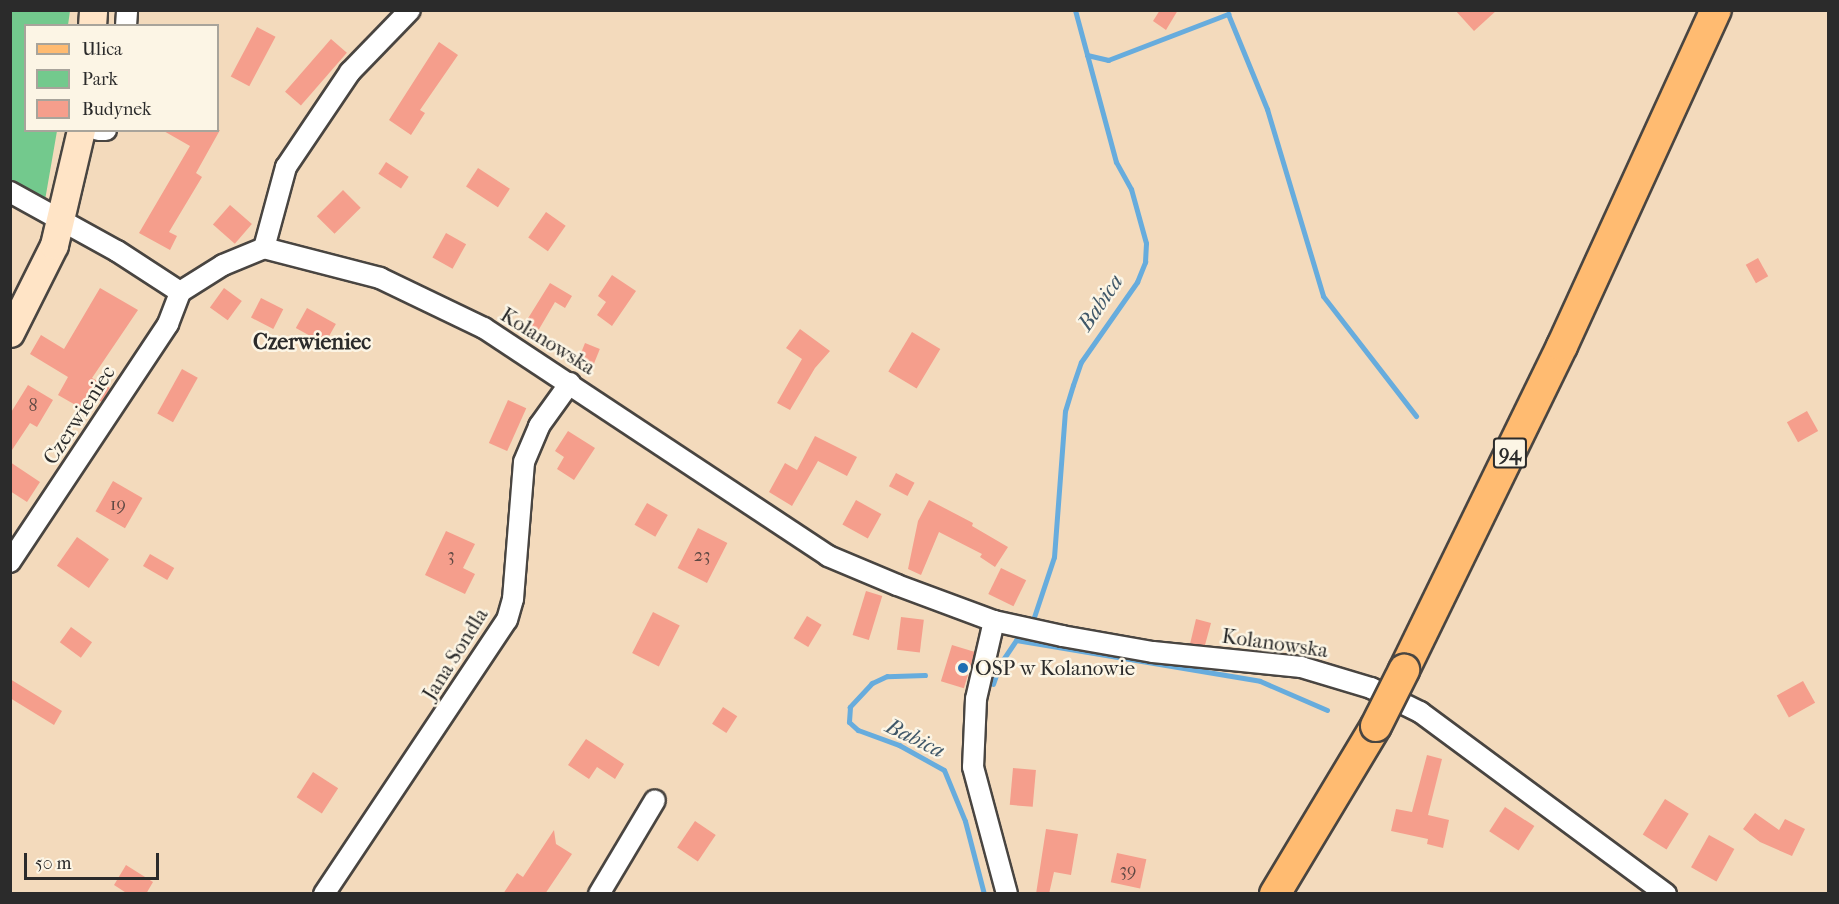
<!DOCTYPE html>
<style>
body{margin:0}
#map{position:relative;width:1839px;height:904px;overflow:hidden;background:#f3dabc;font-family:"IM FELL French Canon",serif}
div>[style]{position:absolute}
.green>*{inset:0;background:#73c98d}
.stream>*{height:5px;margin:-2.5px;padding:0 2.5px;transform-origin:2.5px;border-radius:2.5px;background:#67acdd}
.building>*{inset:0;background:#f59e8c;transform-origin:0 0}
.roads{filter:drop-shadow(2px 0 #494541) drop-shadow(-2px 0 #494541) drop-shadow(0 2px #494541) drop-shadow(0 -2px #494541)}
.minor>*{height:20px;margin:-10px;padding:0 10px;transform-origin:10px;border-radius:10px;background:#fff}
.secondary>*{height:27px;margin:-13.5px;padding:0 13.5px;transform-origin:13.5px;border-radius:13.5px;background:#ffe4c6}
.primary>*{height:30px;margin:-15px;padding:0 15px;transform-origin:15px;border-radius:15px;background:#ffbb71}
.bridges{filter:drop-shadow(2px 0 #494541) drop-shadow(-2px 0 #494541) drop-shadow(0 2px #494541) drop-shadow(0 -2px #494541)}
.primary-bridge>*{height:30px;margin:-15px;padding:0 15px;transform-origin:15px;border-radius:15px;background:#ffbb71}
.dots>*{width:16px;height:16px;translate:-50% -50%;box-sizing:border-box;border:3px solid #fcf5e5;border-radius:50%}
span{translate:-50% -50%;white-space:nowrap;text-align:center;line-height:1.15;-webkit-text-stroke:5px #fcf5e5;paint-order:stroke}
.number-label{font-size:18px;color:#5e4843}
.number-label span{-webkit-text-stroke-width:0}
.shield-label span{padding:2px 4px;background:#fcf5e5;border:2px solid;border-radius:4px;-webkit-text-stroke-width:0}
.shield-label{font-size:20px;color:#2b2b2b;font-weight:700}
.street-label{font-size:21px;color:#2b2b2b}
.poi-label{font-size:21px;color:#2b2b2b}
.left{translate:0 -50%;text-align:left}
.water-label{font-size:22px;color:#405869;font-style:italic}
.neighbourhood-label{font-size:22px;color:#2b2b2b;font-weight:700}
.frame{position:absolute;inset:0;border:12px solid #2b2b2b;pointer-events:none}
.legend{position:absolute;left:24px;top:24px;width:195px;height:108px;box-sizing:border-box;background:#fcf5e5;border:2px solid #a8a49b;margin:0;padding:8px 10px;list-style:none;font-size:18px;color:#2b2b2b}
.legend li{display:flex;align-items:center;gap:12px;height:30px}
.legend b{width:30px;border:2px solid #a8a49b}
.scale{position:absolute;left:24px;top:853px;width:135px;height:27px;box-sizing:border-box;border:3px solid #2b2b2b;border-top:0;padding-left:8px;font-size:18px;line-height:21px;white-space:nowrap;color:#2b2b2b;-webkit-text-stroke:4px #fcf5e5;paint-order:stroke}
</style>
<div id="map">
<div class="green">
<div style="clip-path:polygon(11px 11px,70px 11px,68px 25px,26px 26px,26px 130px,57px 131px,44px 206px,11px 185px)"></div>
</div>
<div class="stream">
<div style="left:1087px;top:55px;width:22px;rotate:13deg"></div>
<div style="left:1108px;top:60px;width:129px;rotate:-21deg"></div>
<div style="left:1228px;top:14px;width:103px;rotate:67.7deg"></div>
<div style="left:1267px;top:109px;width:195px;rotate:73.3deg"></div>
<div style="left:1323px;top:296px;width:152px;rotate:52.2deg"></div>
<div style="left:1034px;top:617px;width:63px;rotate:-71.6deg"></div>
<div style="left:1054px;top:557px;width:146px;rotate:-85.7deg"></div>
<div style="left:1065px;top:411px;width:27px;rotate:-73deg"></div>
<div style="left:1073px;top:385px;width:24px;rotate:-71deg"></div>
<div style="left:1081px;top:362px;width:98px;rotate:-55deg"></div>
<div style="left:1137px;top:282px;width:22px;rotate:-68deg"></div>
<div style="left:1145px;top:262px;width:19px;rotate:-87deg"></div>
<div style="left:1146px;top:243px;width:56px;rotate:-105.5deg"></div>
<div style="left:1131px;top:189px;width:31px;rotate:-119deg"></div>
<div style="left:1116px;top:162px;width:157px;rotate:-105.1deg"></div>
<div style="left:925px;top:675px;width:38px;rotate:178deg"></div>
<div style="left:887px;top:676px;width:17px;rotate:155deg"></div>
<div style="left:872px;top:683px;width:33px;rotate:133deg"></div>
<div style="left:850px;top:707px;width:15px;rotate:94deg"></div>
<div style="left:849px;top:722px;width:12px;rotate:42deg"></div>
<div style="left:858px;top:730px;width:44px;rotate:20.1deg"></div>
<div style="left:899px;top:745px;width:51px;rotate:29.1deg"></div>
<div style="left:944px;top:770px;width:55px;rotate:67.6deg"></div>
<div style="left:965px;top:821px;width:75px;rotate:75.4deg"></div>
<div style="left:993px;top:684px;width:21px;rotate:-71deg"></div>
<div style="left:1000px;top:664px;width:29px;rotate:-56deg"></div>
<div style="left:1016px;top:640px;width:247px;rotate:9.5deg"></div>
<div style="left:1260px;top:681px;width:73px;rotate:23.4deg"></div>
</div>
<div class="building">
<div style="clip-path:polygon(1160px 10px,1178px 10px,1166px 30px,1153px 21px)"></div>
<div style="clip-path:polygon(1455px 10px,1497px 10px,1474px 31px)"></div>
<div style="left:257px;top:27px;width:21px;height:56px;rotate:28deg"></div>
<div style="left:331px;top:39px;width:21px;height:70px;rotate:41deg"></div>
<div style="clip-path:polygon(439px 42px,458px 55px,420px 110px,425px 113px,411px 135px,389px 120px)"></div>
<div style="clip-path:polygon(162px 130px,220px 130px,196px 173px,202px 177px,169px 232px,177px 236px,170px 250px,139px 233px,190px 146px)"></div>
<div style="left:386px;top:162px;width:27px;height:14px;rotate:33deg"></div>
<div style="left:478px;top:168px;width:38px;height:22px;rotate:33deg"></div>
<div style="left:343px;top:190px;width:25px;height:37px;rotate:45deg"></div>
<div style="left:230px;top:205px;width:29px;height:26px;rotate:41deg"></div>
<div style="left:546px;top:212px;width:24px;height:31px;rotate:35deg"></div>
<div style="left:446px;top:233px;width:23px;height:28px;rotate:29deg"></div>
<div style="left:1758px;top:258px;width:21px;height:14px;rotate:61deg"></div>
<div style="clip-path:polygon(612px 275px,636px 291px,612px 326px,597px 315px,606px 302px,598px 296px)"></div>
<div style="clip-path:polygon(550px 283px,572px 296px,565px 308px,555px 302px,535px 336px,522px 328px)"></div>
<div style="clip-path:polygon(100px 288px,138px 310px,92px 378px,110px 388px,102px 402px,94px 398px,86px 411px,58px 395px,68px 377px,30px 354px,41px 335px,64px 349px)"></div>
<div style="left:224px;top:288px;width:22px;height:24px;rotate:36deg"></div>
<div style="left:261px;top:298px;width:25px;height:22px;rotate:27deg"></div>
<div style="left:307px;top:308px;width:33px;height:23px;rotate:29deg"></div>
<div style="clip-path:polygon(800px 329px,830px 351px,815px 368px,790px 410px,777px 403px,802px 359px,786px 348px)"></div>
<div style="left:912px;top:332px;width:33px;height:46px;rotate:31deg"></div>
<div style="left:585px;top:343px;width:16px;height:22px;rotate:22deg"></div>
<div style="left:182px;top:369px;width:18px;height:51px;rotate:29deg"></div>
<div style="clip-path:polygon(28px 385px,53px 400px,37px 427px,30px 423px,10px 453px,10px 414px)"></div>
<div style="left:508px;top:400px;width:20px;height:47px;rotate:24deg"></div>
<div style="left:1807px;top:411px;width:23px;height:23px;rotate:61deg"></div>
<div style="clip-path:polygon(568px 431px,595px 448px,574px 480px,557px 469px,564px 457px,555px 451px)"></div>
<div style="clip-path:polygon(815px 436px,857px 457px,847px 476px,818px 461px,792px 506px,769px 492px,785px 463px,797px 470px)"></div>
<div style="clip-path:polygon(10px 462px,40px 482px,27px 502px,10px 491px)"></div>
<div style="left:896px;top:473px;width:21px;height:15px;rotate:28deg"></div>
<div style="left:113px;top:481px;width:34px;height:35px;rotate:30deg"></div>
<div style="left:856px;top:500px;width:29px;height:28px;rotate:29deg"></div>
<div style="clip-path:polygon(929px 500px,973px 523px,972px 526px,1008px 547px,995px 567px,980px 557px,982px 554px,939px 532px,921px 575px,908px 569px,918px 521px)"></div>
<div style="left:647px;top:503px;width:24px;height:25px;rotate:30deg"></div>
<div style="left:698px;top:528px;width:33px;height:45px;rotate:27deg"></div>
<div style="clip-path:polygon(446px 531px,475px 544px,463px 568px,475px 574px,465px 594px,425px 575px)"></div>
<div style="left:77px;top:537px;width:39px;height:35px;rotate:35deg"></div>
<div style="left:150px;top:554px;width:28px;height:14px;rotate:30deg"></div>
<div style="left:1001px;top:568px;width:28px;height:29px;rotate:26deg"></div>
<div style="left:866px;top:591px;width:17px;height:46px;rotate:17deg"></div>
<div style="left:653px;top:612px;width:30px;height:46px;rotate:27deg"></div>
<div style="left:807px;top:616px;width:17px;height:26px;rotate:31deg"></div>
<div style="left:901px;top:617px;width:23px;height:33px;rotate:7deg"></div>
<div style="clip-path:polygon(1196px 619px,1211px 623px,1205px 645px,1190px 644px)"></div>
<div style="left:71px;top:627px;width:26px;height:19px;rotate:36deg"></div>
<div style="left:952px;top:645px;width:24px;height:38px;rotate:17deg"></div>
<div style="clip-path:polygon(10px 679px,62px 711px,54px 725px,10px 698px)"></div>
<div style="left:1803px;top:681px;width:25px;height:30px;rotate:61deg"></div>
<div style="left:723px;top:707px;width:17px;height:20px;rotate:33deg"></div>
<div style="clip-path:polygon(586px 739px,624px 764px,615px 779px,597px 767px,589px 779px,568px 765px)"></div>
<div style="clip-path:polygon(1427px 755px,1442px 759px,1428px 815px,1449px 820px,1443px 848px,1427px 844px,1428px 839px,1391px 831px,1396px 809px,1412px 812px)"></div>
<div style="left:1013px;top:768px;width:23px;height:37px;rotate:5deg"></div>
<div style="left:313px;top:772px;width:30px;height:30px;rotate:33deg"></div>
<div style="left:1665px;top:799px;width:28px;height:42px;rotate:32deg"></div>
<div style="left:1505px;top:807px;width:35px;height:29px;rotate:33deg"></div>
<div style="clip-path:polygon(1755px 813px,1779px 830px,1785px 819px,1805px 829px,1792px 856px,1760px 842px,1743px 829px)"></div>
<div style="left:695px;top:821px;width:25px;height:32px;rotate:34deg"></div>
<div style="clip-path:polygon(1046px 829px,1078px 834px,1071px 875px,1054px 872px,1049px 894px,1036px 894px)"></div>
<div style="clip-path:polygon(554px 830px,556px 844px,572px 854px,545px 894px,503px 894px,517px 873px,523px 877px)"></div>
<div style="left:1709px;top:835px;width:29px;height:37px;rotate:29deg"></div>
<div style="left:1117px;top:853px;width:30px;height:30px;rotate:12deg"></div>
<div style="clip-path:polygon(126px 865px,153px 882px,146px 894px,128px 894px,114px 885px)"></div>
</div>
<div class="roads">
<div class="minor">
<div style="left:126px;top:26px;width:16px;rotate:-86deg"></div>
<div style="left:98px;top:130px;width:8px"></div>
<div style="left:10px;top:192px;width:122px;rotate:28.9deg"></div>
<div style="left:117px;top:251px;width:75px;rotate:33.1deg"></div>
<div style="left:264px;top:248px;width:84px;rotate:-74.8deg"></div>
<div style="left:286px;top:167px;width:115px;rotate:-56deg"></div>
<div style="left:350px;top:72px;width:86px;rotate:-45.9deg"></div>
<div style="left:180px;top:292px;width:51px;rotate:-32.1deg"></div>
<div style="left:223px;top:265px;width:44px;rotate:-22.5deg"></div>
<div style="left:264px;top:248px;width:120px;rotate:14.5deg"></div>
<div style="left:380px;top:278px;width:115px;rotate:25.7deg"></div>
<div style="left:484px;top:328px;width:413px;rotate:33.5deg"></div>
<div style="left:828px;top:556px;width:75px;rotate:22.8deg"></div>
<div style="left:897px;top:585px;width:103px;rotate:20.4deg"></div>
<div style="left:994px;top:621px;width:70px;rotate:12.4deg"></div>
<div style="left:1062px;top:636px;width:92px;rotate:10deg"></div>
<div style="left:1153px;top:652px;width:149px;rotate:5.8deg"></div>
<div style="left:1301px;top:667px;width:73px;rotate:16.7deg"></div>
<div style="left:1371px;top:688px;width:55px;rotate:26.1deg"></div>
<div style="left:1420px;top:712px;width:306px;rotate:36.5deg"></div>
<div style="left:10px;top:562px;width:286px;rotate:-56.4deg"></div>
<div style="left:168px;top:324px;width:34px;rotate:-69deg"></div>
<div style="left:994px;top:621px;width:80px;rotate:103deg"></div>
<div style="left:976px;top:699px;width:68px;rotate:92.5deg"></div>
<div style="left:973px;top:767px;width:131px;rotate:75deg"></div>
<div style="left:324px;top:894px;width:329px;rotate:-56.3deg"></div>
<div style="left:507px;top:620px;width:22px;rotate:-74deg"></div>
<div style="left:513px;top:599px;width:137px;rotate:-85.4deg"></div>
<div style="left:524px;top:462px;width:39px;rotate:-67deg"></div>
<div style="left:539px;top:426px;width:53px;rotate:-54.2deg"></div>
<div style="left:599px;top:894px;width:109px;rotate:-59.2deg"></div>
</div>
<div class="secondary">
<div style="left:92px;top:26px;width:16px;rotate:-86deg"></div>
<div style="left:10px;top:333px;width:98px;rotate:-63.4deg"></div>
<div style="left:54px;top:245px;width:118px;rotate:-76.8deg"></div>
</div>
<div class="primary">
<div style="left:1404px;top:670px;width:360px;rotate:-64deg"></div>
<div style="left:1562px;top:346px;width:370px;rotate:-65.4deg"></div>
<div style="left:1275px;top:894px;width:196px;rotate:-59deg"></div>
</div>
</div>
<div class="bridges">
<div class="primary-bridge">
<div style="left:1376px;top:726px;width:63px;rotate:-63.4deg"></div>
</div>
</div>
<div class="dots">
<div style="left:963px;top:668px;background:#1f6fb2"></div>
</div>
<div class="number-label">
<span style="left:33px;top:406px">8</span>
<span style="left:118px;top:505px">19</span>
<span style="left:451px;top:556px">3</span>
<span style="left:702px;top:556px">23</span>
<span style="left:1128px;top:871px">39</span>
</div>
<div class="shield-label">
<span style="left:1510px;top:453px">94</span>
</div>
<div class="street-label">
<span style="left:548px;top:341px;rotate:32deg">Kolanowska</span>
<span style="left:79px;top:415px;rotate:-57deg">Czerwieniec</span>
<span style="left:1275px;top:643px;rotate:8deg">Kolanowska</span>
<span style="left:455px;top:654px;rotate:-58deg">Jana Sondla</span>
</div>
<div class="poi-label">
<span class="left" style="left:975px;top:668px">OSP w Kolanowie</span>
</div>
<div class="water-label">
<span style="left:1101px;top:303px;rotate:-56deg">Babica</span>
<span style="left:915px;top:739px;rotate:26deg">Babica</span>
</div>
<div class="neighbourhood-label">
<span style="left:312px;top:343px">Czerwieniec</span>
</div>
<div class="frame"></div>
<ul class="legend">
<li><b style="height:8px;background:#ffbb71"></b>Ulica</li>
<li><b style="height:16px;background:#73c98d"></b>Park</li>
<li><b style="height:16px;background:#f59e8c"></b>Budynek</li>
</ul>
<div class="scale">50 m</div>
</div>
